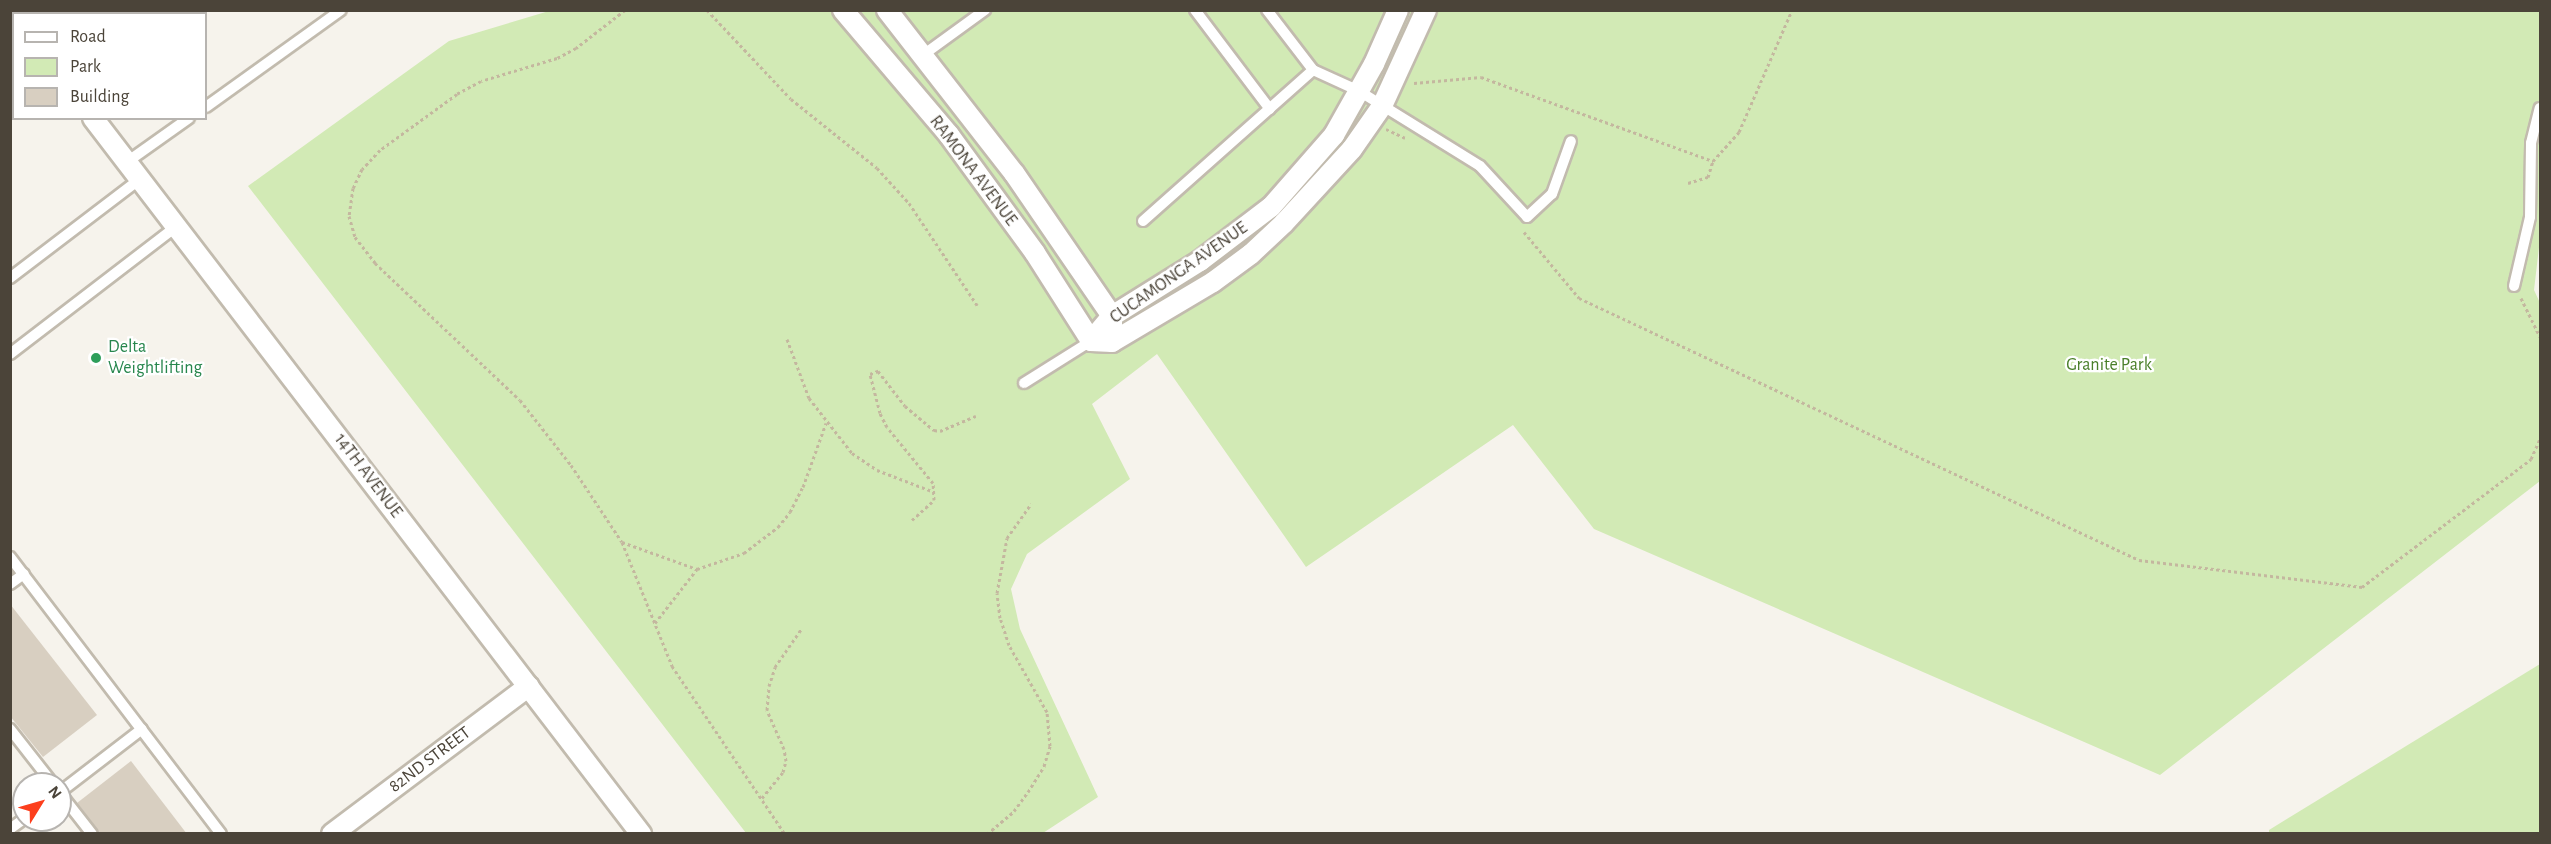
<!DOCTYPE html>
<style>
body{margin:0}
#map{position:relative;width:2551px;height:844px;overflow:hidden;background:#f6f3ec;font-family:"Alegreya Sans",sans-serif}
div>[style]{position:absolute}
.green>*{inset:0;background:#d2eab5}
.building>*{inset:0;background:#d8cfc1}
.path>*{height:3px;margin-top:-1.5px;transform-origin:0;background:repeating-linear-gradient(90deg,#c4b79f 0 3px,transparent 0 6px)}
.roads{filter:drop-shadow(2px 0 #c2bbae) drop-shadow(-2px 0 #c2bbae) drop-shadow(0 2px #c2bbae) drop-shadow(0 -2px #c2bbae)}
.service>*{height:10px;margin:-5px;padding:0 5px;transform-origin:5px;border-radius:5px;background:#fff}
.minor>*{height:20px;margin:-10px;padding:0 10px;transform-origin:10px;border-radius:10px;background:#fff}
.dots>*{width:16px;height:16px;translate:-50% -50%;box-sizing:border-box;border:3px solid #fff;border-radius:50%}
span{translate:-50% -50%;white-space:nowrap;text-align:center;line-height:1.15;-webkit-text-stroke:4.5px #fff;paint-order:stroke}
.street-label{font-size:18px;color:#4b4439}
.leisure-label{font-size:18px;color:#27864d}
.left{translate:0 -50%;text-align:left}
.park-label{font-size:18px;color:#4a7f2a}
.frame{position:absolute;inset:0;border:12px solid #4b4439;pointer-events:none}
.legend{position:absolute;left:12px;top:12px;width:195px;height:108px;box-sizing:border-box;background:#fff;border:2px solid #b7b4b0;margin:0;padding:8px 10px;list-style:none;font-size:18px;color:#4b4439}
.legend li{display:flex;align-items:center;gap:12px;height:30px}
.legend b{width:30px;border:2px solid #b7b4b0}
.north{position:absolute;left:12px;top:772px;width:60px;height:60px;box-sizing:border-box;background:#fff;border:2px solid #b7b4b0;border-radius:50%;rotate:53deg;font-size:16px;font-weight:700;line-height:24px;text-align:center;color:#4b4439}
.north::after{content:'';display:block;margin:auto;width:21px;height:27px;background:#fc3f1d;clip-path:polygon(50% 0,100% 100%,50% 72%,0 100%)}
</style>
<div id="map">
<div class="green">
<div style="clip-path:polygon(549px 11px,2540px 11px,2540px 239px,2534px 290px,2540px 303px,2540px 481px,2160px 775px,1594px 529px,1513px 425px,1306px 567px,1157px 354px,1092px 404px,1130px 479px,1027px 554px,1011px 589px,1020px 629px,1098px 797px,1043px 833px,746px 833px,248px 186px,449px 41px)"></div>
<div style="clip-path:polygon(2540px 664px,2540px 833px,2269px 833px,2269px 830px)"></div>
</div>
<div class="building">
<div style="clip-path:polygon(10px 604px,97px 715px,43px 757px,10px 716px)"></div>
<div style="clip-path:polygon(131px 761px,187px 834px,101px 834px,77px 803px)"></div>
</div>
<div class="path">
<div style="left:625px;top:10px;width:62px;rotate:142.2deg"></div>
<div style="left:576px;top:48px;width:21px;rotate:152deg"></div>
<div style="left:557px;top:58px;width:79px;rotate:163.2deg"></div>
<div style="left:481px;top:81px;width:27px;rotate:152deg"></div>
<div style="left:457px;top:94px;width:95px;rotate:144deg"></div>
<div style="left:380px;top:150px;width:26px;rotate:133deg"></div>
<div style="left:362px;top:169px;width:21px;rotate:115deg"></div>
<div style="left:353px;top:188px;width:28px;rotate:98deg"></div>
<div style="left:349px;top:216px;width:22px;rotate:74deg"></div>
<div style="left:355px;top:237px;width:33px;rotate:52deg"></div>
<div style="left:375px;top:263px;width:199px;rotate:43.4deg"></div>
<div style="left:520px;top:400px;width:83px;rotate:51.9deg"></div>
<div style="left:571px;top:465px;width:92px;rotate:56.5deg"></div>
<div style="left:622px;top:542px;width:80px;rotate:19.8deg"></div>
<div style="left:697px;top:569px;width:50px;rotate:-18.8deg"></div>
<div style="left:744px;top:553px;width:43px;rotate:-37.4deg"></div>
<div style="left:778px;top:527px;width:19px;rotate:-51deg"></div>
<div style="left:790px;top:512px;width:28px;rotate:-63deg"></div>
<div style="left:803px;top:487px;width:68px;rotate:-70.2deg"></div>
<div style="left:707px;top:10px;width:122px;rotate:46.7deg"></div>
<div style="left:791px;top:99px;width:110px;rotate:38.7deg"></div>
<div style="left:877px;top:168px;width:47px;rotate:47.6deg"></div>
<div style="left:909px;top:203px;width:123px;rotate:56.3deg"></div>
<div style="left:1414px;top:83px;width:67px;rotate:-5.1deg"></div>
<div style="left:1481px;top:77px;width:247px;rotate:19.9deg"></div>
<div style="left:1713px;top:161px;width:39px;rotate:-48deg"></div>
<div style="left:1739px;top:132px;width:133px;rotate:-66.5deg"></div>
<div style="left:1386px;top:129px;width:21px;rotate:25deg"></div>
<div style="left:1688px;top:183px;width:21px;rotate:-17deg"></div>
<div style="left:1708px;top:177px;width:17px;rotate:-73deg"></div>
<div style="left:1524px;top:232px;width:86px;rotate:50.2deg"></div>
<div style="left:1579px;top:298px;width:618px;rotate:25.07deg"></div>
<div style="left:2139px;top:560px;width:225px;rotate:6.9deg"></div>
<div style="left:2362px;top:587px;width:212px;rotate:-37.1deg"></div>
<div style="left:2531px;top:459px;width:22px;rotate:-66deg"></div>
<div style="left:2521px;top:298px;width:43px;rotate:64deg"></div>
<div style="left:787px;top:339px;width:63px;rotate:69.6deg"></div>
<div style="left:809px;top:398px;width:70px;rotate:52deg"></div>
<div style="left:852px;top:453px;width:30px;rotate:34deg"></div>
<div style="left:877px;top:470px;width:61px;rotate:21.1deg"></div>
<div style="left:912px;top:520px;width:30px;rotate:-42deg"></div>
<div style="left:934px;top:500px;width:17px;rotate:-93deg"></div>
<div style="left:933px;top:483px;width:72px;rotate:-129.4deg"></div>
<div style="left:887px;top:427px;width:16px;rotate:-117deg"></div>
<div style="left:880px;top:413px;width:40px;rotate:-104.4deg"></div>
<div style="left:870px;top:374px;width:9px;rotate:-21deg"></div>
<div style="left:878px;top:371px;width:44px;rotate:52.4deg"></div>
<div style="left:905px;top:406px;width:38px;rotate:40deg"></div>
<div style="left:934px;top:430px;width:6px;rotate:9deg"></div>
<div style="left:940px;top:431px;width:39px;rotate:-23deg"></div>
<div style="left:622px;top:542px;width:134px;rotate:68deg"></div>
<div style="left:672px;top:666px;width:202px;rotate:56.1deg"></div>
<div style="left:655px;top:623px;width:68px;rotate:-52.1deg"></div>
<div style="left:762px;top:798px;width:33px;rotate:-51deg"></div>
<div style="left:783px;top:772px;width:11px;rotate:-75deg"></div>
<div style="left:786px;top:761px;width:12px;rotate:-99deg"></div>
<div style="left:784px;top:749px;width:43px;rotate:-113.6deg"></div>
<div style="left:767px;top:710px;width:24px;rotate:-85deg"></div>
<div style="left:769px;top:686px;width:20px;rotate:-72deg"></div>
<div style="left:775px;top:667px;width:47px;rotate:-55.3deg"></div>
<div style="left:987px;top:834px;width:35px;rotate:-40deg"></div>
<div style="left:1014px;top:811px;width:24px;rotate:-54deg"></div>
<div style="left:1028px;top:792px;width:31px;rotate:-58deg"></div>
<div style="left:1044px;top:766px;width:21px;rotate:-73deg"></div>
<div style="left:1050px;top:746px;width:34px;rotate:-95deg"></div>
<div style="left:1047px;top:712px;width:77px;rotate:-119.6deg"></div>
<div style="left:1009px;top:645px;width:28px;rotate:-108deg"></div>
<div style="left:1000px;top:618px;width:25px;rotate:-97deg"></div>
<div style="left:997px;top:593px;width:56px;rotate:-79.7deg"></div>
<div style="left:1007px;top:538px;width:42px;rotate:-54.8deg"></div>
</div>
<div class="roads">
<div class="service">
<div style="left:1195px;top:10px;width:124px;rotate:52.9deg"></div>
<div style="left:1267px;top:10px;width:76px;rotate:52.5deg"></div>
<div style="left:1313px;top:70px;width:51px;rotate:24.5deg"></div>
<div style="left:1359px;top:91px;width:142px;rotate:31.8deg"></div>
<div style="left:1480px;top:166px;width:69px;rotate:47.3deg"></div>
<div style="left:1527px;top:217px;width:34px;rotate:-43deg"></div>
<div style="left:1552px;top:194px;width:56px;rotate:-70.3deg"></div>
<div style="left:923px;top:55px;width:77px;rotate:-36deg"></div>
<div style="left:10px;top:82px;width:4px;rotate:-27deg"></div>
<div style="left:206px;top:107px;width:166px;rotate:-35.7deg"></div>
<div style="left:127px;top:162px;width:76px;rotate:-35.4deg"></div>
<div style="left:1143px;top:221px;width:227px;rotate:-41.6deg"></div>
<div style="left:10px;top:278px;width:163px;rotate:-37.3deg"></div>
<div style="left:2514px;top:286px;width:71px;rotate:-76.9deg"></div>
<div style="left:2530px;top:217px;width:74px;rotate:-89.2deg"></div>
<div style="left:2531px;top:143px;width:36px;rotate:-76deg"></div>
<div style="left:10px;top:354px;width:210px;rotate:-37.5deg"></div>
<div style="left:1024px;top:383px;width:79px;rotate:-32.1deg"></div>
<div style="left:10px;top:557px;width:348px;rotate:52.7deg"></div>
<div style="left:10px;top:584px;width:17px;rotate:-36deg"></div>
<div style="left:10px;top:729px;width:70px;rotate:52deg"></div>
<div style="left:60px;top:792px;width:103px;rotate:-37.5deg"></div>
<div style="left:60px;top:793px;width:52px;rotate:52deg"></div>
<div style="left:10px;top:829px;width:17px;rotate:-36deg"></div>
</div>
<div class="minor">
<div style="left:843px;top:10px;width:164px;rotate:49.7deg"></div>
<div style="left:949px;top:135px;width:146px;rotate:53.9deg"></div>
<div style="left:1035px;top:253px;width:104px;rotate:57.5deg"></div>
<div style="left:887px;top:10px;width:207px;rotate:52.1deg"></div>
<div style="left:1014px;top:173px;width:173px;rotate:55.6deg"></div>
<div style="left:1112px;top:316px;width:11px;rotate:90deg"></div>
<div style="left:10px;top:11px;width:6px;rotate:45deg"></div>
<div style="left:93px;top:118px;width:902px;rotate:52.57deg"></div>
<div style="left:1091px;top:341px;width:21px;rotate:3deg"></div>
<div style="left:1112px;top:342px;width:117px;rotate:-30.7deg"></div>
<div style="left:1213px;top:282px;width:47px;rotate:-36.4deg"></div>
<div style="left:1251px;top:254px;width:45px;rotate:-43.2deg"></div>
<div style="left:1284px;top:223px;width:100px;rotate:-47.4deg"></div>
<div style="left:1352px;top:149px;width:52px;rotate:-55.1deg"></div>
<div style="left:1382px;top:106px;width:106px;rotate:-65.4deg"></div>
<div style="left:1091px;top:341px;width:33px;rotate:-50deg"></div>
<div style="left:1112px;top:316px;width:104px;rotate:-32deg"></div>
<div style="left:1200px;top:261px;width:89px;rotate:-37.3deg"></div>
<div style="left:1271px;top:207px;width:96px;rotate:-48.8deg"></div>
<div style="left:1334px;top:135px;width:81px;rotate:-60.6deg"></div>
<div style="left:1374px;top:64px;width:59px;rotate:-66deg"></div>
<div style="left:332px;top:834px;width:246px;rotate:-36.9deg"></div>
</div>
</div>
<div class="dots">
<div style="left:96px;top:358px;background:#2e9e5b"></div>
</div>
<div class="street-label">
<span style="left:973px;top:171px;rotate:53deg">RAMONA AVENUE</span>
<span style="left:1179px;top:273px;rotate:-35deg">CUCAMONGA AVENUE</span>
<span style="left:368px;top:476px;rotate:53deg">14TH AVENUE</span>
<span style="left:430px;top:760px;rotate:-37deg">82ND STREET</span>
</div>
<div class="leisure-label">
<span class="left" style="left:108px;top:358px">Delta<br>Weightlifting</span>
</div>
<div class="park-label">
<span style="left:2109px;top:365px">Granite Park</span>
</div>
<div class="frame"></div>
<ul class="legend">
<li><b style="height:8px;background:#fff"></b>Road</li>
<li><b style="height:16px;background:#d2eab5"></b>Park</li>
<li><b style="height:16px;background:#d8cfc1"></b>Building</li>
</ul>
<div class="north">N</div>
</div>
